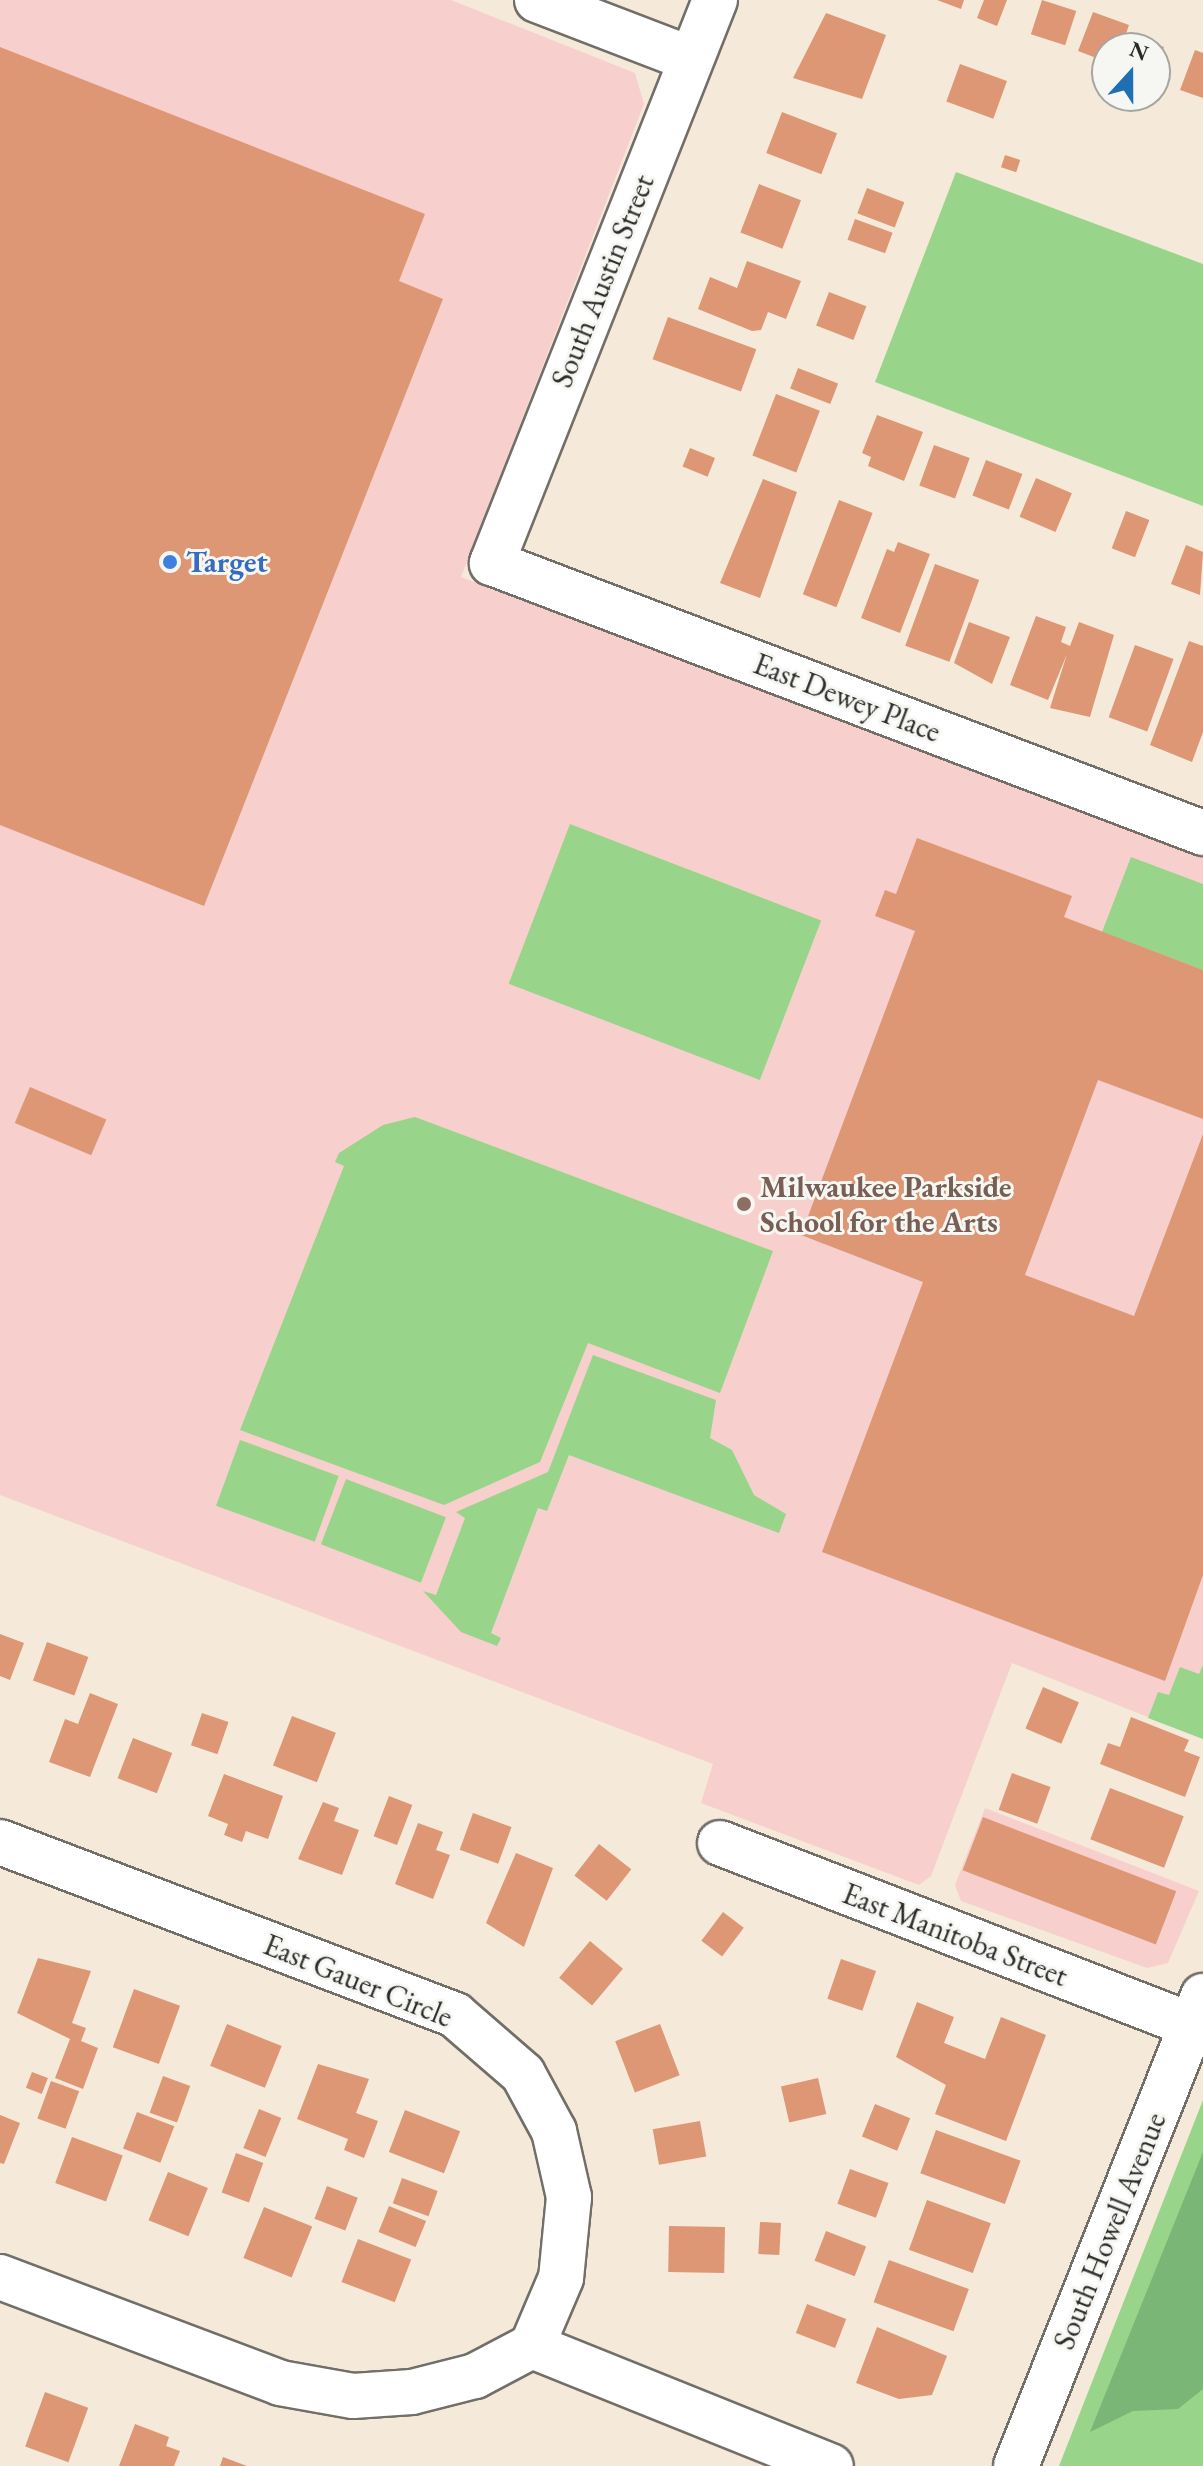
<!DOCTYPE html>
<style>
body{margin:0}
#map{position:relative;width:1203px;height:2466px;overflow:hidden;background:#f5e9d9;font-family:"EB Garamond",serif}
div>[style]{position:absolute}
.built>*{inset:0;background:#f7d0cd}
.green>*{inset:0;background:#98d489;transform-origin:0 0}
.forest>*{inset:0;background:#7ab675}
.building>*{inset:0;background:#de9774;transform-origin:0 0}
.roads{filter:drop-shadow(2px 0 #726e68) drop-shadow(-2px 0 #726e68) drop-shadow(0 2px #726e68) drop-shadow(0 -2px #726e68)}
.minor>*{height:44px;margin:-22px;padding:0 22px;transform-origin:22px;border-radius:22px;background:#fff}
.tertiary>*{height:44px;margin:-22px;padding:0 22px;transform-origin:22px;border-radius:22px;background:#fff}
.dots>*{width:22px;height:22px;translate:-50% -50%;box-sizing:border-box;border:4px solid #f6f6f2;border-radius:50%}
span{translate:-50% -50%;white-space:nowrap;text-align:center;line-height:1.15;-webkit-text-stroke:6px #f6f6f2;paint-order:stroke}
.street-label{font-size:30px;color:#2b2b2b}
.shop-label{font-size:30px;color:#366cbe;font-weight:700}
.left{translate:0 -50%;text-align:left}
.education-label{font-size:30px;color:#785e54;font-weight:700}
.north{position:absolute;left:1091px;top:32px;width:80px;height:80px;box-sizing:border-box;background:#f6f6f2;border:2px solid #a5a5a2;border-radius:50%;rotate:21deg;font-size:22px;font-weight:700;line-height:32px;text-align:center;color:#2b2b2b}
.north::after{content:'';display:block;margin:auto;width:28px;height:36px;background:#1f6fb2;clip-path:polygon(50% 0,100% 100%,50% 72%,0 100%)}
</style>
<div id="map">
<div class="built">
<div style="clip-path:polygon(0 0,451px 0,635px 73px,644px 104px,461px 577px,1203px 857px,1203px 1739px,1012px 1663px,931px 1876px,919px 1885px,701px 1803px,713px 1764px,0 1495px)"></div>
<div style="clip-path:polygon(985px 1808px,1199px 1891px,1168px 1963px,1147px 1968px,961px 1901px,955px 1885px)"></div>
</div>
<div class="green">
<div style="clip-path:polygon(956px 172px,1203px 264px,1203px 506px,875px 382px)"></div>
<div style="left:570px;top:824px;width:269px;height:171px;rotate:21deg"></div>
<div style="clip-path:polygon(1131px 857px,1203px 884px,1203px 970px,1102px 932px)"></div>
<div style="clip-path:polygon(415px 1117px,773px 1251px,720px 1393px,588px 1343px,540px 1462px,444px 1505px,240px 1430px,344px 1166px,335px 1162px,339px 1153px,383px 1125px)"></div>
<div style="clip-path:polygon(593px 1355px,716px 1400px,710px 1438px,732px 1450px,754px 1495px,786px 1514px,779px 1533px,569px 1455px,547px 1511px,538px 1508px,491px 1633px,501px 1638px,497px 1646px,461px 1632px,423px 1591px,436px 1595px,465px 1518px,456px 1512px,548px 1472px)"></div>
<div style="left:240px;top:1440px;width:105px;height:70px;rotate:20deg"></div>
<div style="left:346px;top:1479px;width:107px;height:70px;rotate:21deg"></div>
<div style="clip-path:polygon(1203px 1665px,1203px 1739px,1148px 1718px,1158px 1692px,1169px 1695px,1180px 1667px,1199px 1674px)"></div>
<div style="clip-path:polygon(1203px 2100px,1203px 2466px,1059px 2466px)"></div>
</div>
<div class="forest">
<div style="clip-path:polygon(1203px 2152px,1203px 2389px,1178px 2409px,1133px 2411px,1090px 2432px)"></div>
</div>
<div class="building">
<div style="clip-path:polygon(937px 0,964px 0,961px 9px)"></div>
<div style="clip-path:polygon(984px 0,1007px 0,997px 26px,977px 18px)"></div>
<div style="left:1042px;top:0;width:36px;height:36px;rotate:18deg"></div>
<div style="clip-path:polygon(1093px 12px,1129px 25px,1121px 48px,1107px 48px,1107px 62px,1078px 51px)"></div>
<div style="clip-path:polygon(826px 13px,886px 35px,862px 99px,793px 78px)"></div>
<div style="clip-path:polygon(1140px 38px,1164px 47px,1155px 70px,1155px 48px,1136px 48px)"></div>
<div style="clip-path:polygon(0 47px,425px 214px,399px 281px,443px 299px,204px 906px,0 825px)"></div>
<div style="clip-path:polygon(1195px 50px,1203px 53px,1203px 98px,1180px 90px)"></div>
<div style="left:960px;top:64px;width:50px;height:40px;rotate:20deg"></div>
<div style="left:782px;top:112px;width:59px;height:44px;rotate:21deg"></div>
<div style="left:1005px;top:155px;width:16px;height:13px;rotate:18deg"></div>
<div style="left:759px;top:184px;width:45px;height:52px;rotate:21deg"></div>
<div style="left:867px;top:188px;width:40px;height:27px;rotate:21deg"></div>
<div style="left:855px;top:219px;width:40px;height:22px;rotate:20deg"></div>
<div style="clip-path:polygon(747px 261px,801px 281px,786px 319px,768px 312px,761px 330px,752px 331px,698px 309px,710px 277px,737px 288px)"></div>
<div style="left:829px;top:292px;width:40px;height:36px;rotate:21deg"></div>
<div style="left:668px;top:317px;width:94px;height:45px;rotate:20deg"></div>
<div style="left:798px;top:368px;width:43px;height:22px;rotate:21deg"></div>
<div style="left:776px;top:394px;width:47px;height:66px;rotate:21deg"></div>
<div style="clip-path:polygon(877px 415px,923px 432px,904px 481px,868px 466px,871px 457px,862px 453px)"></div>
<div style="left:934px;top:445px;width:38px;height:43px;rotate:20deg"></div>
<div style="left:690px;top:448px;width:27px;height:20px;rotate:22deg"></div>
<div style="left:986px;top:460px;width:39px;height:38px;rotate:21deg"></div>
<div style="left:1036px;top:478px;width:39px;height:42px;rotate:23deg"></div>
<div style="clip-path:polygon(763px 479px,797px 492px,760px 598px,720px 583px)"></div>
<div style="left:839px;top:500px;width:36px;height:101px;rotate:21deg"></div>
<div style="left:1126px;top:511px;width:25px;height:40px;rotate:21deg"></div>
<div style="clip-path:polygon(898px 542px,930px 554px,900px 633px,861px 618px,887px 549px,894px 552px)"></div>
<div style="clip-path:polygon(1186px 545px,1203px 552px,1200px 595px,1171px 584px)"></div>
<div style="left:935px;top:564px;width:47px;height:87px;rotate:20deg"></div>
<div style="clip-path:polygon(1036px 616px,1066px 627px,1061px 642px,1070px 646px,1079px 622px,1114px 635px,1090px 717px,1050px 708px,1067px 654px,1048px 700px,1010px 685px)"></div>
<div style="clip-path:polygon(969px 622px,1010px 637px,992px 684px,954px 663px)"></div>
<div style="clip-path:polygon(1189px 641px,1203px 646px,1203px 732px,1192px 762px,1150px 745px)"></div>
<div style="left:1135px;top:645px;width:41px;height:77px;rotate:20deg"></div>
<div style="clip-path:polygon(917px 838px,1072px 896px,1064px 917px,1203px 970px,1203px 1119px,1098px 1080px,1025px 1275px,1134px 1316px,1203px 1134px,1203px 1575px,1165px 1681px,822px 1552px,923px 1282px,801px 1235px,915px 931px,875px 916px,885px 890px,896px 894px)"></div>
<div style="left:30px;top:1087px;width:83px;height:39px;rotate:23deg"></div>
<div style="clip-path:polygon(0 1634px,24px 1643px,10px 1680px,0 1676px)"></div>
<div style="left:47px;top:1642px;width:44px;height:41px;rotate:20deg"></div>
<div style="left:1043px;top:1687px;width:39px;height:45px;rotate:23deg"></div>
<div style="clip-path:polygon(90px 1693px,118px 1704px,90px 1777px,49px 1762px,65px 1719px,78px 1724px)"></div>
<div style="left:202px;top:1713px;width:28px;height:34px;rotate:19deg"></div>
<div style="left:292px;top:1716px;width:47px;height:53px;rotate:21deg"></div>
<div style="clip-path:polygon(1131px 1717px,1189px 1740px,1184px 1751px,1200px 1757px,1185px 1797px,1100px 1764px,1108px 1743px,1120px 1747px)"></div>
<div style="left:133px;top:1738px;width:42px;height:43px;rotate:21deg"></div>
<div style="left:1012px;top:1773px;width:41px;height:39px;rotate:20deg"></div>
<div style="clip-path:polygon(224px 1774px,283px 1796px,268px 1839px,246px 1831px,242px 1842px,224px 1835px,228px 1824px,208px 1816px)"></div>
<div style="left:1110px;top:1788px;width:79px;height:55px;rotate:21deg"></div>
<div style="left:389px;top:1796px;width:25px;height:43px;rotate:21deg"></div>
<div style="clip-path:polygon(323px 1802px,339px 1808px,334px 1821px,359px 1830px,342px 1875px,298px 1859px)"></div>
<div style="left:473px;top:1813px;width:41px;height:39px;rotate:20deg"></div>
<div style="left:983px;top:1817px;width:207px;height:57px;rotate:21deg"></div>
<div style="clip-path:polygon(418px 1823px,443px 1832px,436px 1850px,450px 1855px,433px 1899px,395px 1884px)"></div>
<div style="left:599px;top:1844px;width:41px;height:40px;rotate:38deg"></div>
<div style="clip-path:polygon(516px 1853px,553px 1868px,524px 1947px,486px 1923px)"></div>
<div style="left:723px;top:1912px;width:26px;height:36px;rotate:37deg"></div>
<div style="left:590px;top:1941px;width:43px;height:48px;rotate:40deg"></div>
<div style="clip-path:polygon(38px 1958px,91px 1971px,72px 2023px,86px 2028px,81px 2041px,98px 2048px,83px 2089px,55px 2078px,70px 2039px,17px 2013px)"></div>
<div style="left:841px;top:1959px;width:37px;height:42px;rotate:19deg"></div>
<div style="left:134px;top:1989px;width:49px;height:62px;rotate:20deg"></div>
<div style="clip-path:polygon(917px 2002px,954px 2017px,944px 2043px,985px 2059px,1001px 2017px,1046px 2035px,1006px 2141px,935px 2114px,946px 2085px,896px 2057px)"></div>
<div style="left:227px;top:2024px;width:59px;height:45px;rotate:22deg"></div>
<div style="left:660px;top:2024px;width:55px;height:48px;rotate:69deg"></div>
<div style="clip-path:polygon(318px 2064px,369px 2079px,356px 2113px,378px 2121px,364px 2158px,344px 2150px,348px 2139px,297px 2119px)"></div>
<div style="left:32px;top:2072px;width:17px;height:17px;rotate:21deg"></div>
<div style="left:163px;top:2076px;width:29px;height:39px;rotate:20deg"></div>
<div style="left:818px;top:2078px;width:37px;height:38px;rotate:77deg"></div>
<div style="left:51px;top:2081px;width:30px;height:40px;rotate:20deg"></div>
<div style="left:875px;top:2104px;width:38px;height:35px;rotate:22deg"></div>
<div style="left:259px;top:2109px;width:24px;height:42px;rotate:22deg"></div>
<div style="left:405px;top:2110px;width:59px;height:45px;rotate:21deg"></div>
<div style="left:137px;top:2112px;width:40px;height:39px;rotate:21deg"></div>
<div style="clip-path:polygon(0 2115px,20px 2123px,4px 2164px,0 2163px)"></div>
<div style="left:700px;top:2121px;width:36px;height:48px;rotate:80deg"></div>
<div style="left:936px;top:2130px;width:90px;height:46px;rotate:20deg"></div>
<div style="left:72px;top:2137px;width:54px;height:49px;rotate:20deg"></div>
<div style="left:236px;top:2153px;width:29px;height:42px;rotate:20deg"></div>
<div style="left:850px;top:2169px;width:41px;height:37px;rotate:20deg"></div>
<div style="left:168px;top:2172px;width:43px;height:52px;rotate:22deg"></div>
<div style="left:402px;top:2178px;width:38px;height:27px;rotate:20deg"></div>
<div style="left:327px;top:2186px;width:33px;height:35px;rotate:21deg"></div>
<div style="left:927px;top:2200px;width:68px;height:53px;rotate:20deg"></div>
<div style="left:389px;top:2206px;width:40px;height:28px;rotate:22deg"></div>
<div style="left:264px;top:2207px;width:52px;height:55px;rotate:22deg"></div>
<div style="left:760px;top:2222px;width:21px;height:32px;rotate:3deg"></div>
<div style="left:669px;top:2226px;width:56px;height:46px;rotate:1deg"></div>
<div style="left:826px;top:2231px;width:43px;height:32px;rotate:21deg"></div>
<div style="left:358px;top:2239px;width:57px;height:46px;rotate:21deg"></div>
<div style="left:889px;top:2260px;width:85px;height:45px;rotate:20deg"></div>
<div style="left:807px;top:2304px;width:42px;height:31px;rotate:21deg"></div>
<div style="clip-path:polygon(877px 2327px,947px 2356px,932px 2395px,899px 2399px,856px 2383px)"></div>
<div style="left:45px;top:2392px;width:46px;height:58px;rotate:20deg"></div>
<div style="clip-path:polygon(135px 2424px,169px 2437px,166px 2446px,180px 2451px,174px 2466px,119px 2466px)"></div>
<div style="clip-path:polygon(223px 2457px,247px 2466px,220px 2466px)"></div>
</div>
<div class="roads">
<div class="minor">
<div style="left:537px;top:0;width:165px;rotate:21deg"></div>
<div style="left:715px;top:0;width:606px;rotate:111.61deg"></div>
<div style="left:492px;top:563px;width:761px;rotate:20.79deg"></div>
<div style="left:0;top:1842px;width:487px;rotate:20.8deg"></div>
<div style="left:455px;top:2015px;width:90px;rotate:40.9deg"></div>
<div style="left:523px;top:2074px;width:65px;rotate:61.5deg"></div>
<div style="left:554px;top:2131px;width:68px;rotate:77.2deg"></div>
<div style="left:569px;top:2197px;width:81px;rotate:95.6deg"></div>
<div style="left:561px;top:2278px;width:74px;rotate:113.1deg"></div>
<div style="left:720px;top:1843px;width:505px;rotate:21.13deg"></div>
<div style="left:0;top:2277px;width:299px;rotate:20.7deg"></div>
<div style="left:280px;top:2383px;width:74px;rotate:10.1deg"></div>
<div style="left:353px;top:2396px;width:59px;rotate:-3.9deg"></div>
<div style="left:412px;top:2392px;width:65px;rotate:-14.3deg"></div>
<div style="left:475px;top:2376px;width:64px;rotate:-27.8deg"></div>
<div style="left:532px;top:2346px;width:322px;rotate:21.9deg"></div>
</div>
<div class="tertiary">
<div style="left:1016px;top:2466px;width:506px;rotate:-68.3deg"></div>
</div>
</div>
<div class="dots">
<div style="left:170px;top:562px;background:#3f7fe0"></div>
<div style="left:744px;top:1204px;background:#8d6e63"></div>
</div>
<div class="street-label">
<span style="left:603px;top:281px;rotate:-68deg">South Austin Street</span>
<span style="left:847px;top:698px;rotate:21deg">East Dewey Place</span>
<span style="left:955px;top:1935px;rotate:21deg">East Manitoba Street</span>
<span style="left:358px;top:1981px;rotate:22deg">East Gauer Circle</span>
<span style="left:1110px;top:2231px;rotate:-68deg">South Howell Avenue</span>
</div>
<div class="shop-label">
<span class="left" style="left:186px;top:562px">Target</span>
</div>
<div class="education-label">
<span class="left" style="left:760px;top:1204px">Milwaukee Parkside<br>School for the Arts</span>
</div>
<div class="north">N</div>
</div>
